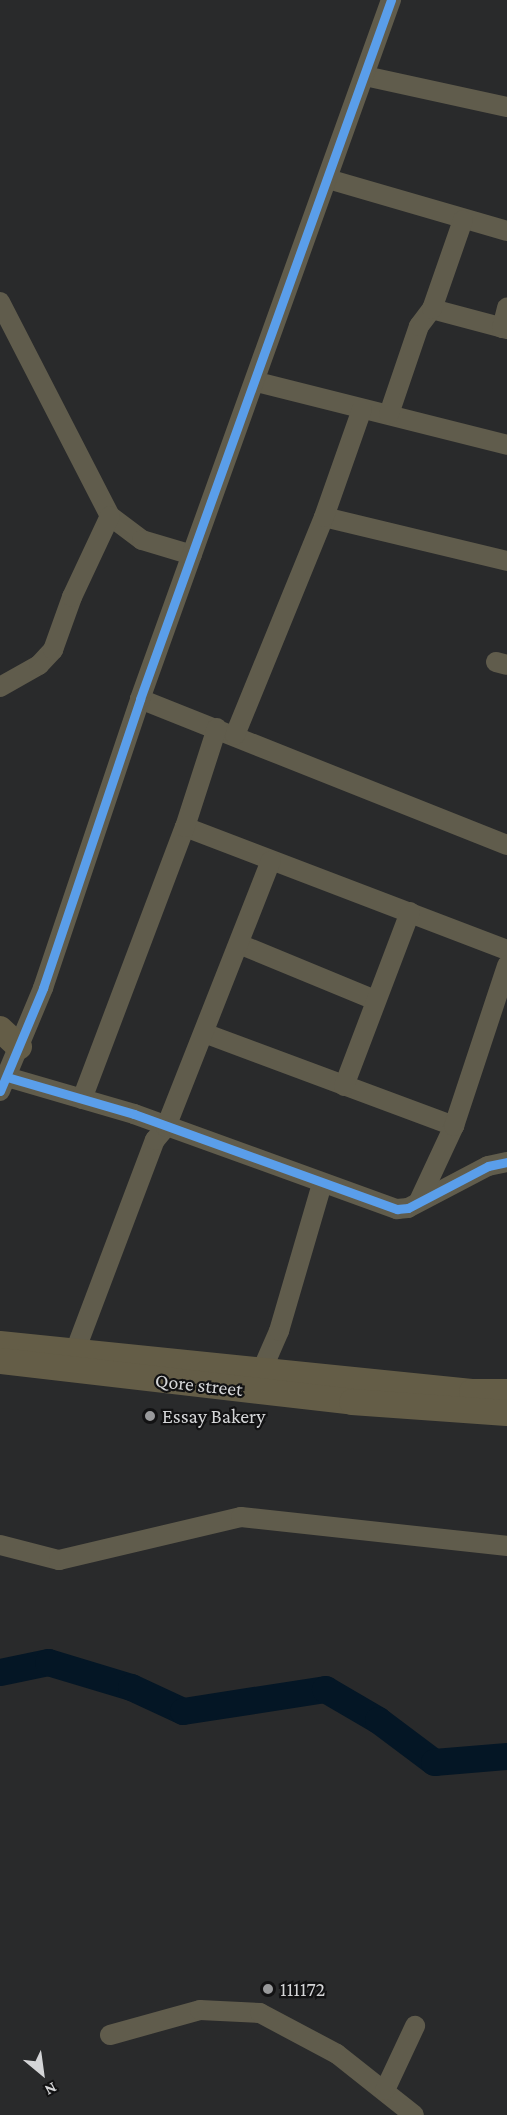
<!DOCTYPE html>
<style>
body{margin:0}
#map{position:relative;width:507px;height:2115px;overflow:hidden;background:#292a2b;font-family:"Crimson Pro",serif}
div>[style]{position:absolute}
.river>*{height:27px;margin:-13.5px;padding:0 13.5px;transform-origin:13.5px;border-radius:13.5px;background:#041625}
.minor>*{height:20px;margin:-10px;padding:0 10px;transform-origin:10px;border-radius:10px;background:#605c4c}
.major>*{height:26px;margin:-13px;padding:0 13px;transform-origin:13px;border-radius:13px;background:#645d47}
.cycleway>*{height:9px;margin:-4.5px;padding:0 4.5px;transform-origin:4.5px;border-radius:4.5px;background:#5a9eea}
.dots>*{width:16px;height:16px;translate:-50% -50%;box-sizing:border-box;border:3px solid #121213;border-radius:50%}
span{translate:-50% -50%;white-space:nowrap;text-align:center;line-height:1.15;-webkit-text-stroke:4.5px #121213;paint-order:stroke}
.street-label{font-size:20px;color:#d4d5d7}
.poi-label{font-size:20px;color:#d4d5d7}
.left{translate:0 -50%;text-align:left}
.north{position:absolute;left:12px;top:2043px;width:60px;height:60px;-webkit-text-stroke:4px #121213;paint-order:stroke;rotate:151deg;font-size:16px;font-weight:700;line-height:24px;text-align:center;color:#d4d5d7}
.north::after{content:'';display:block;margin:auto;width:21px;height:27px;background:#d4d5d7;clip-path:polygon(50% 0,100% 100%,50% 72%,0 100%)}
</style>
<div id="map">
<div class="river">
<div style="left:0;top:1672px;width:49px;rotate:-11.8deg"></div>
<div style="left:48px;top:1662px;width:87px;rotate:16.8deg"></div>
<div style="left:131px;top:1687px;width:57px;rotate:24.8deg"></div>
<div style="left:183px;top:1711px;width:144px;rotate:-8.8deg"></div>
<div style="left:325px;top:1689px;width:61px;rotate:30.3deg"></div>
<div style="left:378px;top:1720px;width:70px;rotate:36.9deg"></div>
<div style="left:434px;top:1762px;width:73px;rotate:-4.7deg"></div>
</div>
<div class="minor">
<div style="left:365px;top:76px;width:145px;rotate:12.3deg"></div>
<div style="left:328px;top:179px;width:186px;rotate:16.2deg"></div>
<div style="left:0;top:302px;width:241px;rotate:62.8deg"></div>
<div style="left:110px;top:516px;width:40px;rotate:37deg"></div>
<div style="left:142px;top:540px;width:52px;rotate:16.7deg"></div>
<div style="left:432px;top:309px;width:78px;rotate:14.9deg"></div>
<div style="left:502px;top:328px;width:21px;rotate:-76deg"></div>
<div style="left:257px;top:382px;width:258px;rotate:14.1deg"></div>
<div style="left:389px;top:414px;width:93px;rotate:-71.2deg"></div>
<div style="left:419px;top:326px;width:21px;rotate:-53deg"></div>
<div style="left:432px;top:309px;width:94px;rotate:-70.8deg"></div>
<div style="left:324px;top:517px;width:188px;rotate:13.5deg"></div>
<div style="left:496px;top:662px;width:11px;rotate:15deg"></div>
<div style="left:0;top:687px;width:45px;rotate:-29.4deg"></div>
<div style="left:39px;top:665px;width:21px;rotate:-47deg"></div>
<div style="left:53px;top:650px;width:56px;rotate:-70.3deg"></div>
<div style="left:72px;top:597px;width:89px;rotate:-64.9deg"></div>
<div style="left:140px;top:699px;width:395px;rotate:21.7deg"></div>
<div style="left:235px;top:735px;width:235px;rotate:-67.8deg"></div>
<div style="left:324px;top:517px;width:114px;rotate:-70.6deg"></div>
<div style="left:185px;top:827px;width:345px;rotate:20.9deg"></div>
<div style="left:239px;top:944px;width:147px;rotate:22.4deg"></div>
<div style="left:204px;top:1033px;width:267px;rotate:20.4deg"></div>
<div style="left:7px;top:1077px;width:132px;rotate:16.2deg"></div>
<div style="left:134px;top:1114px;width:280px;rotate:19.9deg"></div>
<div style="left:397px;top:1209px;width:11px;rotate:-5deg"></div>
<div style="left:408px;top:1208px;width:90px;rotate:-27.7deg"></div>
<div style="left:488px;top:1166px;width:19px;rotate:-12deg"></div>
<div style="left:344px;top:1086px;width:186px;rotate:-69.2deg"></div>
<div style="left:0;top:1091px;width:112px;rotate:-67.3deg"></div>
<div style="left:43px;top:988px;width:305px;rotate:-71.4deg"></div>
<div style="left:140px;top:699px;width:743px;rotate:-70.25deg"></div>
<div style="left:82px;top:1099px;width:291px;rotate:-69.3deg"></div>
<div style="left:185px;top:827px;width:104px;rotate:-72.1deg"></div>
<div style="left:419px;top:1201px;width:83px;rotate:-65deg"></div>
<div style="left:454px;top:1126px;width:169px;rotate:-71.7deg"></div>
<div style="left:74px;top:1354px;width:229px;rotate:-69.3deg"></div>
<div style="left:155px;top:1140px;width:17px;rotate:-50deg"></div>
<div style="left:166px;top:1127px;width:286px;rotate:-68.5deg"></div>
<div style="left:262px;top:1370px;width:43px;rotate:-66.4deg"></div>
<div style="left:279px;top:1331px;width:153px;rotate:-73.7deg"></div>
<div style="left:0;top:1545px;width:61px;rotate:14.3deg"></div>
<div style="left:59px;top:1560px;width:187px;rotate:-13.3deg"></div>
<div style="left:241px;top:1517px;width:268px;rotate:6.2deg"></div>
<div style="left:110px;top:2035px;width:93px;rotate:-15.5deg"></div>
<div style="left:200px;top:2010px;width:60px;rotate:2.9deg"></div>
<div style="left:260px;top:2013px;width:87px;rotate:28deg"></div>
<div style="left:337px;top:2054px;width:98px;rotate:38.4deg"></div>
<div style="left:385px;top:2090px;width:71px;rotate:-64.9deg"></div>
</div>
<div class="major">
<div style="left:0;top:1029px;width:26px;rotate:43deg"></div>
<div style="left:0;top:1344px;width:474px;rotate:5.8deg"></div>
<div style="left:472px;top:1392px;width:35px"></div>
<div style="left:0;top:1361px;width:354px;rotate:6.6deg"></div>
<div style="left:352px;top:1402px;width:155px;rotate:4.1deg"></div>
</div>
<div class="cycleway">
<div style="left:7px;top:1077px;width:132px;rotate:16.2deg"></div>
<div style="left:134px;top:1114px;width:280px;rotate:19.9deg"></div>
<div style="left:397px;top:1209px;width:11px;rotate:-5deg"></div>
<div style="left:408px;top:1208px;width:90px;rotate:-27.7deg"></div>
<div style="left:488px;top:1166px;width:19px;rotate:-12deg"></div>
<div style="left:0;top:1091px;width:112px;rotate:-67.3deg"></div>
<div style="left:43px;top:988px;width:305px;rotate:-71.4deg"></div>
<div style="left:140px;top:699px;width:743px;rotate:-70.25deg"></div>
</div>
<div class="dots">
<div style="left:150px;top:1416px;background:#98999b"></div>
<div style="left:268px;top:1989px;background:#98999b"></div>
</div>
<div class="street-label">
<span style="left:199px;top:1385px;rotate:6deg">Qore street</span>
</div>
<div class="poi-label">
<span class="left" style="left:162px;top:1416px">Essay Bakery</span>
<span class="left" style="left:280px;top:1989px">111172</span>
</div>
<div class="north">N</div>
</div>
